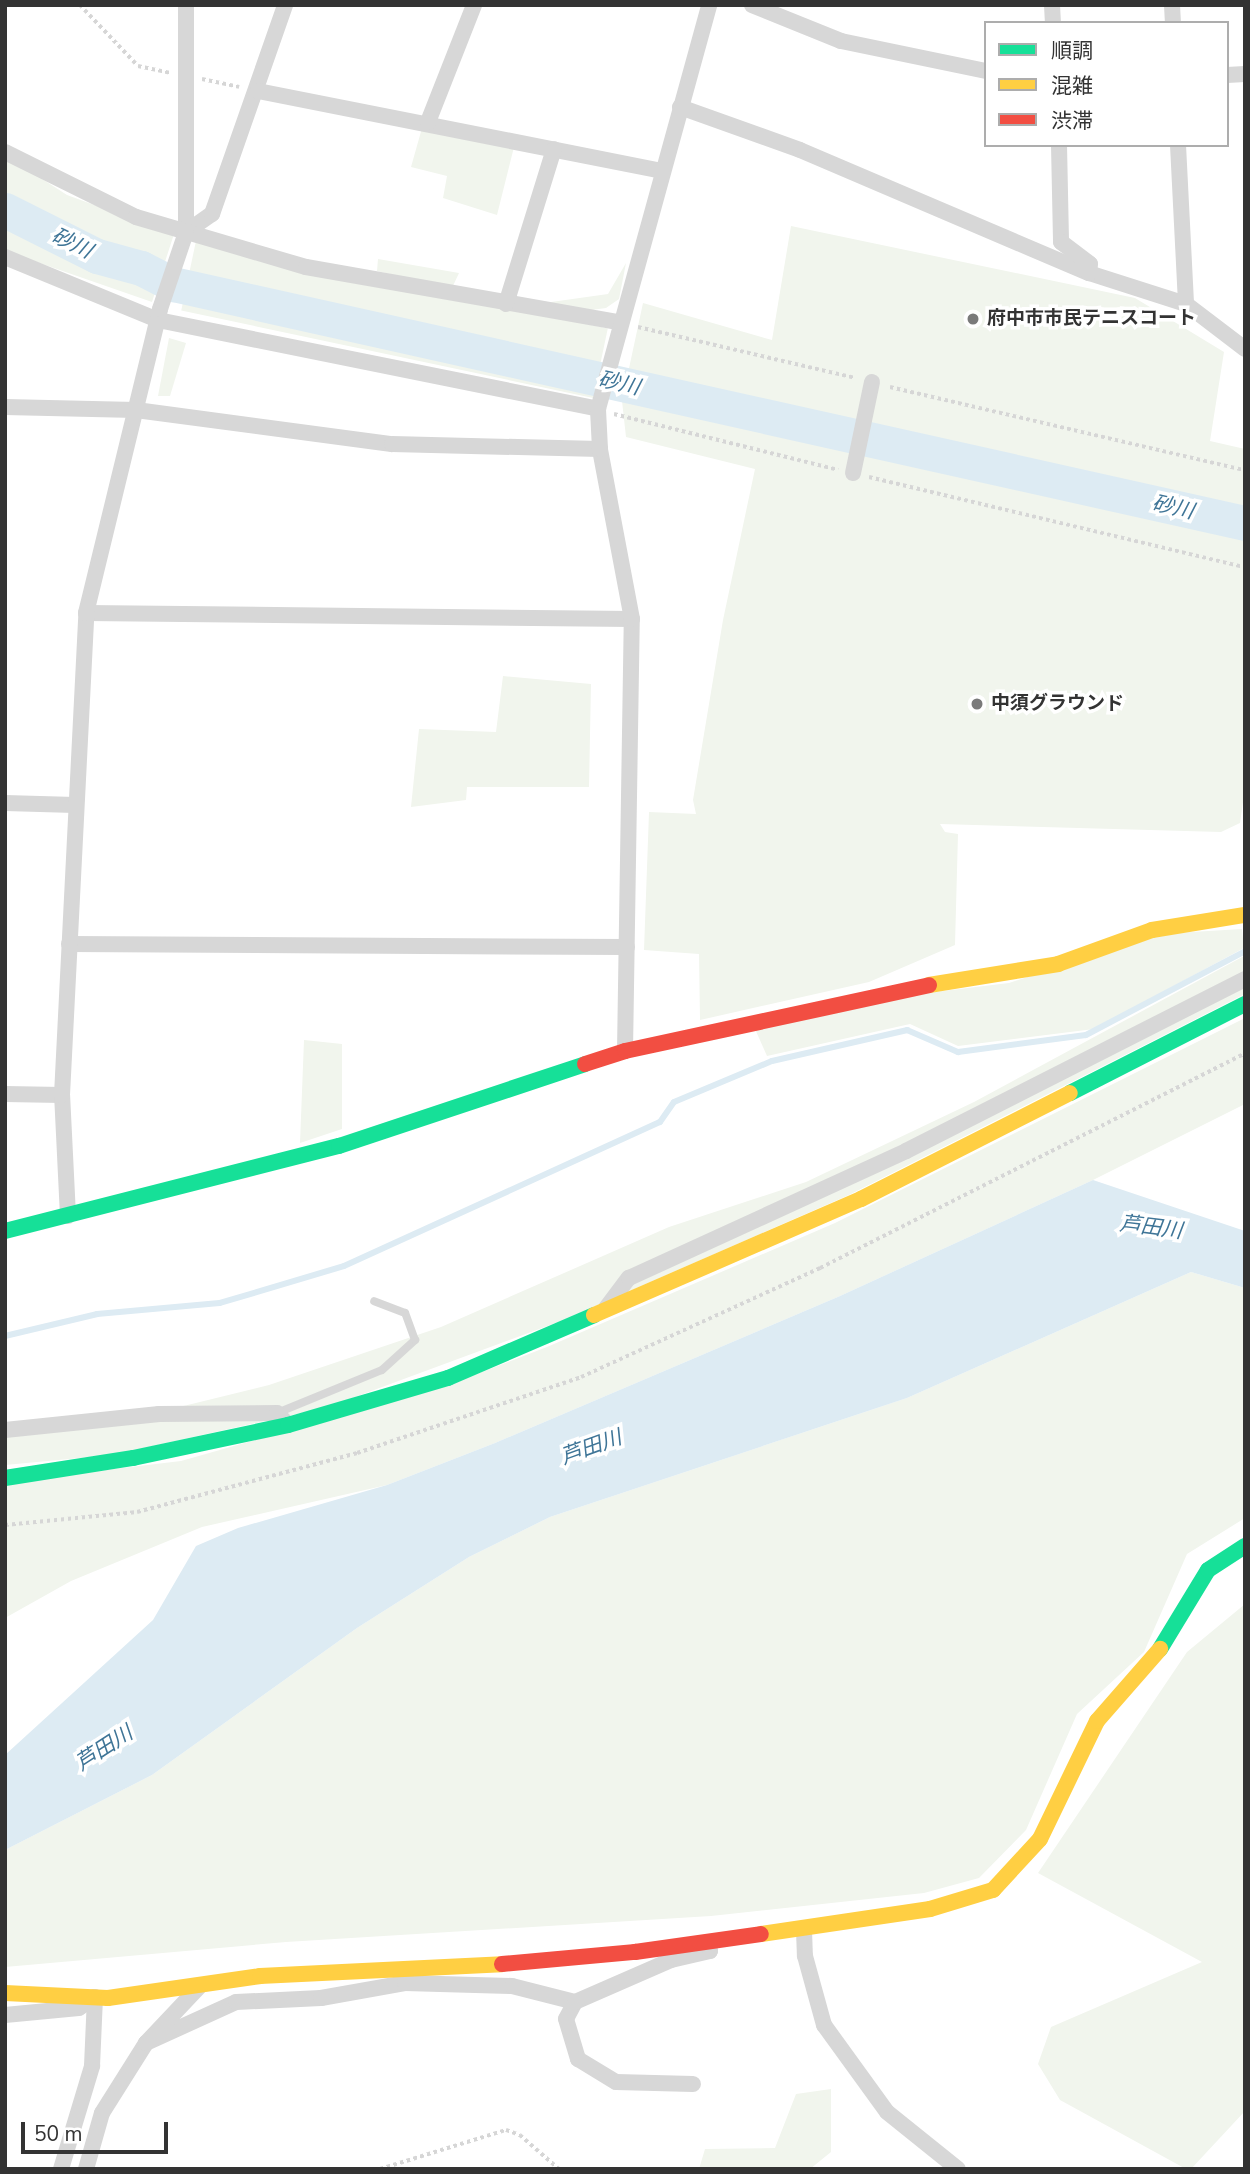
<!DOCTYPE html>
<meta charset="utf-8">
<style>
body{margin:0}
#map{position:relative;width:1250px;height:2174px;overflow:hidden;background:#fff;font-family:"Nunito Sans","Noto Sans JP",sans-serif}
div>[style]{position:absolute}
.green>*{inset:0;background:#f1f5ed;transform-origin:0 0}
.water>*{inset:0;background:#ddebf3}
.stream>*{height:6px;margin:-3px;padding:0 3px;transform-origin:3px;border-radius:3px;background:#ddebf3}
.river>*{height:35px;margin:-17.5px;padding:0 17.5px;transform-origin:17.5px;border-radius:17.5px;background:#ddebf3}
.path>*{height:3.5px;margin-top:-1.75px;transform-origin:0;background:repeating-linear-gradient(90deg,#d6d6d6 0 3.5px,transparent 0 7px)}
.lane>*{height:8px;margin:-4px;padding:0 4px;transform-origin:4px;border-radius:4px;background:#d7d7d7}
.street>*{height:16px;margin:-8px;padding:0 8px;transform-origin:8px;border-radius:8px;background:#d7d7d7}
.fast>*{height:16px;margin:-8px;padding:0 8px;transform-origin:8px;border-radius:8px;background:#16e098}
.slow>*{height:16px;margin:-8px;padding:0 8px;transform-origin:8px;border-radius:8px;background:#ffcf43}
.jam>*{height:16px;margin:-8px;padding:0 8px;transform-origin:8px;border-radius:8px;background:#f24e42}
.dots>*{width:19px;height:19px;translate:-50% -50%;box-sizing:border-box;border:4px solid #fff;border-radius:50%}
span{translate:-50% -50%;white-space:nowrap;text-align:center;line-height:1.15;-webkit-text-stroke:7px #fff;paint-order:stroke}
.poi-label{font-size:19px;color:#333;font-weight:700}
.left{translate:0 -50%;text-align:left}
.water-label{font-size:21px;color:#3f7597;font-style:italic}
.frame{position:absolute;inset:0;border:7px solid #333;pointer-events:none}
.legend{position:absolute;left:984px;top:21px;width:245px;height:126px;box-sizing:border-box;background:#fff;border:2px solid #adadad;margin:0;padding:9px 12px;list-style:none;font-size:21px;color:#333}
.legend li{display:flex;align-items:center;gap:14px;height:35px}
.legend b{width:35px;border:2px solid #adadad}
.scale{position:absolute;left:21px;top:2122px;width:147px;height:32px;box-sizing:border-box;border:4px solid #333;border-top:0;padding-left:9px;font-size:21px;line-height:24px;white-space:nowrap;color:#333;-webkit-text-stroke:5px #fff;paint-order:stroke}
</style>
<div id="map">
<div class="green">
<div style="clip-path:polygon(422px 128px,514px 147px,497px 215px,443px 198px,447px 176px,411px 167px)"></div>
<div style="clip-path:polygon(5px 155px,67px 195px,174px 234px,152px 302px,5px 251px)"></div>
<div style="clip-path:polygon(791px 226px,1135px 298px,1224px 352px,1210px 441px,1245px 449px,1245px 788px,1240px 823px,1221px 832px,940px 824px,945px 832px,958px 834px,955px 945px,869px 982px,700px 1020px,699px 954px,644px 950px,649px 812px,696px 814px,693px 800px,723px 620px,755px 469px,626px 437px,622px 401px,643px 303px,772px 340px)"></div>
<div style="left:196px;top:241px;width:421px;height:71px;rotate:12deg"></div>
<div style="clip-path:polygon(378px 259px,459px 273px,452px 288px,377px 271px)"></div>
<div style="clip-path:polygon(626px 263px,619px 299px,606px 308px,584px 311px,544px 303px,608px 294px)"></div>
<div style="clip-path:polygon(169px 338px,186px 343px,170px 396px,158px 396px)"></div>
<div style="clip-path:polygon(503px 676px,591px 684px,589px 787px,467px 787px,466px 800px,411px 807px,419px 729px,496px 732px)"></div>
<div style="clip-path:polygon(1242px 929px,1244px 948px,1094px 1029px,958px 1046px,910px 1024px,767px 1056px,755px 1029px,893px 997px,1009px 983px,1158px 934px)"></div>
<div style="clip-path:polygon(1244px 956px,1245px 994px,849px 1195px,561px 1321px,328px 1407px,112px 1455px,5px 1465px,5px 1433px,106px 1425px,269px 1385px,441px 1327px,669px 1227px,806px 1182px,974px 1102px)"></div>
<div style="clip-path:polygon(1245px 1018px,1245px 1104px,1093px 1180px,840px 1296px,495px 1443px,387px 1485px,202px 1527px,71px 1581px,5px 1618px,5px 1482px,181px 1461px,443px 1387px,547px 1347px,835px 1223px)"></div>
<div style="clip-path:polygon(304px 1040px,342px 1044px,342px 1129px,300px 1143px)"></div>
<div style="clip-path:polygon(1191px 1272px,1245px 1288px,1245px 1518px,1187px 1554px,1144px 1652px,1077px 1714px,1026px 1830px,979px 1878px,924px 1893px,711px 1916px,286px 1942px,5px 1967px,5px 1850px,152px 1775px,357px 1628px,469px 1557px,550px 1517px,907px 1398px)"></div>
<div style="clip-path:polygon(1245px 1604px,1245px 2111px,1191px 2169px,1186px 2169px,1060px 2100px,1038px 2064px,1051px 2027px,1202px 1962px,1038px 1873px,1187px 1652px)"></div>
<div style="clip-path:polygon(831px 2089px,831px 2152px,810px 2169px,699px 2169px,705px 2149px,775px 2148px,796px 2094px)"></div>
</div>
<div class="water">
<div style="clip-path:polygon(1093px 1180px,1245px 1231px,1245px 1288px,1191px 1272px,907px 1398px,550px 1517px,469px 1557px,357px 1628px,152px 1775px,5px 1850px,5px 1755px,153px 1620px,196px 1546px,238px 1528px,387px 1485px,495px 1443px,840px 1296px)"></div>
</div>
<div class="stream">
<div style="left:5px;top:1336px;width:95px;rotate:-13.4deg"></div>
<div style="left:97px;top:1314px;width:123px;rotate:-5.1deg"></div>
<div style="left:220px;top:1303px;width:129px;rotate:-16.6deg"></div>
<div style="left:344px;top:1266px;width:347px;rotate:-24.5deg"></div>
<div style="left:660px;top:1122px;width:24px;rotate:-55deg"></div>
<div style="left:674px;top:1102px;width:106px;rotate:-22.7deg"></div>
<div style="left:772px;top:1061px;width:139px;rotate:-12.9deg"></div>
<div style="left:907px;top:1030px;width:56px;rotate:23.3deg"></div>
<div style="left:958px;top:1052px;width:129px;rotate:-7.6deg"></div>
<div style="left:1086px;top:1035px;width:180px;rotate:-27.8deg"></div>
</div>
<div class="river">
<div style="left:5px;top:210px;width:103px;rotate:26.6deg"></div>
<div style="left:97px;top:256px;width:46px;rotate:15.3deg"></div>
<div style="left:141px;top:268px;width:36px;rotate:27deg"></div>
<div style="left:173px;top:284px;width:1098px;rotate:12.57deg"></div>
</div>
<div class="path">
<div style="left:80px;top:5px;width:84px;rotate:46.4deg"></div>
<div style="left:138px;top:66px;width:33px;rotate:12deg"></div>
<div style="left:202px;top:79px;width:38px;rotate:12deg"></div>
<div style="left:638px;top:327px;width:223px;rotate:13.2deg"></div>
<div style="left:890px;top:387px;width:365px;rotate:13.2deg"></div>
<div style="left:614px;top:414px;width:231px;rotate:14deg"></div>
<div style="left:869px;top:477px;width:387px;rotate:13.5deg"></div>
<div style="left:5px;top:1525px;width:133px;rotate:-5.6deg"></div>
<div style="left:137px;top:1512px;width:228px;rotate:-15deg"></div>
<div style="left:357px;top:1453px;width:237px;rotate:-18.7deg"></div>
<div style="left:581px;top:1377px;width:263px;rotate:-24.5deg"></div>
<div style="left:820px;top:1268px;width:476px;rotate:-26.8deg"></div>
<div style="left:380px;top:2169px;width:132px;rotate:-17.2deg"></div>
<div style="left:506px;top:2130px;width:15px;rotate:20deg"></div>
<div style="left:520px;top:2135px;width:52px;rotate:41.1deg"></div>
</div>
<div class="lane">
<div style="left:277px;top:1413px;width:113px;rotate:-22.3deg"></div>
<div style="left:382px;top:1370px;width:45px;rotate:-42.3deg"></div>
<div style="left:415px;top:1340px;width:29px;rotate:-110deg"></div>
<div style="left:405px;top:1313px;width:33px;rotate:-159deg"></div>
</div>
<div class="street">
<div style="left:186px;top:5px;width:227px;rotate:90deg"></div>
<div style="left:186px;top:232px;width:32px;rotate:-35deg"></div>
<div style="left:212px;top:214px;width:221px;rotate:-70.7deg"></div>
<div style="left:752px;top:5px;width:96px;rotate:22deg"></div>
<div style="left:841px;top:41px;width:148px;rotate:11.7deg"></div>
<div style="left:1052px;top:5px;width:18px;rotate:87deg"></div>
<div style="left:1172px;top:5px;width:18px;rotate:87deg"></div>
<div style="left:1227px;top:75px;width:18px;rotate:-3deg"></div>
<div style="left:258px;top:91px;width:412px;rotate:11.2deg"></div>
<div style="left:680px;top:107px;width:127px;rotate:19.7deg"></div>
<div style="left:800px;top:150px;width:314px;rotate:23.1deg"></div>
<div style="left:1089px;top:273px;width:102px;rotate:17.7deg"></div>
<div style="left:1186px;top:304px;width:74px;rotate:37.3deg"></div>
<div style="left:428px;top:122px;width:126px;rotate:-68.5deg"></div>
<div style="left:1059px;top:145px;width:97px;rotate:88.8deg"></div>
<div style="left:1061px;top:242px;width:36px;rotate:37deg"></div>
<div style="left:1090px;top:264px;width:9px;rotate:96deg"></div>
<div style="left:1178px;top:145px;width:159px;rotate:87.1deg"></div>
<div style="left:5px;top:152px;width:146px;rotate:26.4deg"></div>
<div style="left:136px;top:217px;width:177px;rotate:16.4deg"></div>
<div style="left:306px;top:267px;width:317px;rotate:10deg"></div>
<div style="left:5px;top:257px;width:165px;rotate:22.4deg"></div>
<div style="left:158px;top:320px;width:449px;rotate:11.4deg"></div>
<div style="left:506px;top:304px;width:162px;rotate:-72.8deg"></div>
<div style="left:5px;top:407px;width:131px;rotate:1.3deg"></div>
<div style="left:136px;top:410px;width:258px;rotate:7.6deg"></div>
<div style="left:392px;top:444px;width:208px;rotate:1.4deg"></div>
<div style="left:853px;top:473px;width:93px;rotate:-78.2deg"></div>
<div style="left:86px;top:613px;width:546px;rotate:0.63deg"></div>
<div style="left:5px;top:803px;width:70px;rotate:1.6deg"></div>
<div style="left:69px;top:944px;width:558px;rotate:0.31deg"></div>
<div style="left:625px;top:1051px;width:432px;rotate:-89.1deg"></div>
<div style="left:632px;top:619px;width:173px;rotate:-100.7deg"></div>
<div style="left:600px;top:449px;width:40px;rotate:-92.9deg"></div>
<div style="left:598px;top:409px;width:419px;rotate:-74.6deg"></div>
<div style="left:5px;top:1094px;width:57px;rotate:1deg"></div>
<div style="left:68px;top:1216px;width:121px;rotate:-92.8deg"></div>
<div style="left:62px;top:1095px;width:483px;rotate:-87.1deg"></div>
<div style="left:86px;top:613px;width:313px;rotate:-76.3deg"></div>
<div style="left:160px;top:309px;width:81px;rotate:-71.3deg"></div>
<div style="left:606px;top:1308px;width:38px;rotate:-53deg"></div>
<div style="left:629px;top:1278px;width:305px;rotate:-24.6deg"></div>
<div style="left:906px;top:1151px;width:380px;rotate:-26.9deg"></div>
<div style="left:5px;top:1430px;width:155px;rotate:-5.9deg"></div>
<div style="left:159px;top:1414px;width:118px;rotate:-0.5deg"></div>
<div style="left:277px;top:1413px;width:16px;rotate:47deg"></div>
<div style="left:804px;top:1930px;width:26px;rotate:88deg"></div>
<div style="left:805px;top:1956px;width:72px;rotate:74.6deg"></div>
<div style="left:824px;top:2025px;width:107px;rotate:54.1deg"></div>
<div style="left:887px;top:2112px;width:91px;rotate:38.8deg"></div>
<div style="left:575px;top:2002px;width:19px;rotate:118deg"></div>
<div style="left:566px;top:2019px;width:42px;rotate:73.3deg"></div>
<div style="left:578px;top:2059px;width:44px;rotate:31.2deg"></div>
<div style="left:616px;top:2082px;width:77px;rotate:1.5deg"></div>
<div style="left:5px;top:2015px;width:74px;rotate:-5.4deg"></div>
<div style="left:79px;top:2008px;width:19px;rotate:-35deg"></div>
<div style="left:146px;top:2043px;width:99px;rotate:-24.5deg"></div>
<div style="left:236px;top:2002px;width:85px;rotate:-2.7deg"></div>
<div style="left:321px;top:1998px;width:85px;rotate:-10.1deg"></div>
<div style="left:405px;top:1983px;width:107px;rotate:1.6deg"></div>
<div style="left:512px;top:1986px;width:65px;rotate:14.3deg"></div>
<div style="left:575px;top:2002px;width:105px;rotate:-23.6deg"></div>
<div style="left:671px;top:1960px;width:40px;rotate:-13deg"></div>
<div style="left:710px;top:1951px;width:9px;rotate:-96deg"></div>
<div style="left:61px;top:2169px;width:108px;rotate:-73.2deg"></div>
<div style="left:92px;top:2066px;width:69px;rotate:-87.5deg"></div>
<div style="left:86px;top:2169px;width:58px;rotate:-74.1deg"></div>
<div style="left:102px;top:2113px;width:83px;rotate:-57.8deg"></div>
<div style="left:146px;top:2043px;width:77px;rotate:-46.6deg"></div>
</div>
<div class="fast">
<div style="left:1070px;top:1093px;width:196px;rotate:-27deg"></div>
<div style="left:5px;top:1231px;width:345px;rotate:-14.3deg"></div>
<div style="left:339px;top:1146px;width:259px;rotate:-18.4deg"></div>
<div style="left:5px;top:1478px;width:130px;rotate:-8.9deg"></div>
<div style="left:133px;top:1458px;width:158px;rotate:-12deg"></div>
<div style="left:288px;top:1425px;width:167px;rotate:-16.4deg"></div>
<div style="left:448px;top:1378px;width:159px;rotate:-23.3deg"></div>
<div style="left:1160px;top:1649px;width:92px;rotate:-58.7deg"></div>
<div style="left:1208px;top:1570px;width:44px;rotate:-33deg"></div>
</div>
<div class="slow">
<div style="left:929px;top:985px;width:131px;rotate:-9.2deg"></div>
<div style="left:1058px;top:964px;width:100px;rotate:-19.9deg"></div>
<div style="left:1152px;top:930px;width:94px;rotate:-9.2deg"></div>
<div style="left:594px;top:1315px;width:291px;rotate:-23.5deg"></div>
<div style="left:861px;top:1199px;width:234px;rotate:-26.9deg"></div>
<div style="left:761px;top:1934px;width:171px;rotate:-8.4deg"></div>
<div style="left:930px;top:1909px;width:66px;rotate:-16.8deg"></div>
<div style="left:993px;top:1890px;width:69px;rotate:-47.3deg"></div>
<div style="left:1040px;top:1839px;width:131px;rotate:-64.2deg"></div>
<div style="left:1097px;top:1721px;width:96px;rotate:-48.8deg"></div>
<div style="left:5px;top:1993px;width:103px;rotate:2.8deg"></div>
<div style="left:108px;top:1998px;width:154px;rotate:-8.2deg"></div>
<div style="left:260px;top:1976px;width:242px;rotate:-2.8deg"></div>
</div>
<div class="jam">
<div style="left:585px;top:1064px;width:42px;rotate:-18deg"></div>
<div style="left:625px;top:1051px;width:311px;rotate:-12.2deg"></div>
<div style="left:502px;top:1964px;width:134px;rotate:-5.2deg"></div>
<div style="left:635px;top:1952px;width:127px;rotate:-8.1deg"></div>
</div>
<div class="dots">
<div style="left:973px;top:319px;background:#7a7a7a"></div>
<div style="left:977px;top:704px;background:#7a7a7a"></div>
</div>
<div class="poi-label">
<span class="left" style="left:987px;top:319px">府中市市民テニスコート</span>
<span class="left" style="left:991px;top:704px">中須グラウンド</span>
</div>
<div class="water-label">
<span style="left:72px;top:243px;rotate:26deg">砂川</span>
<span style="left:619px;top:383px;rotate:13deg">砂川</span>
<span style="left:1173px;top:507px;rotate:13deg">砂川</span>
<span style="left:1151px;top:1227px;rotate:7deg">芦田川</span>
<span style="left:591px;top:1447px;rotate:-20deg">芦田川</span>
<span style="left:104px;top:1748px;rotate:-33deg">芦田川</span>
</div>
<div class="frame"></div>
<ul class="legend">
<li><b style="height:9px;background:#16e098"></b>順調</li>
<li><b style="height:9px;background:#ffcf43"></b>混雑</li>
<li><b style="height:9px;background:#f24e42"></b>渋滞</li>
</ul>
<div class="scale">50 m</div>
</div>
